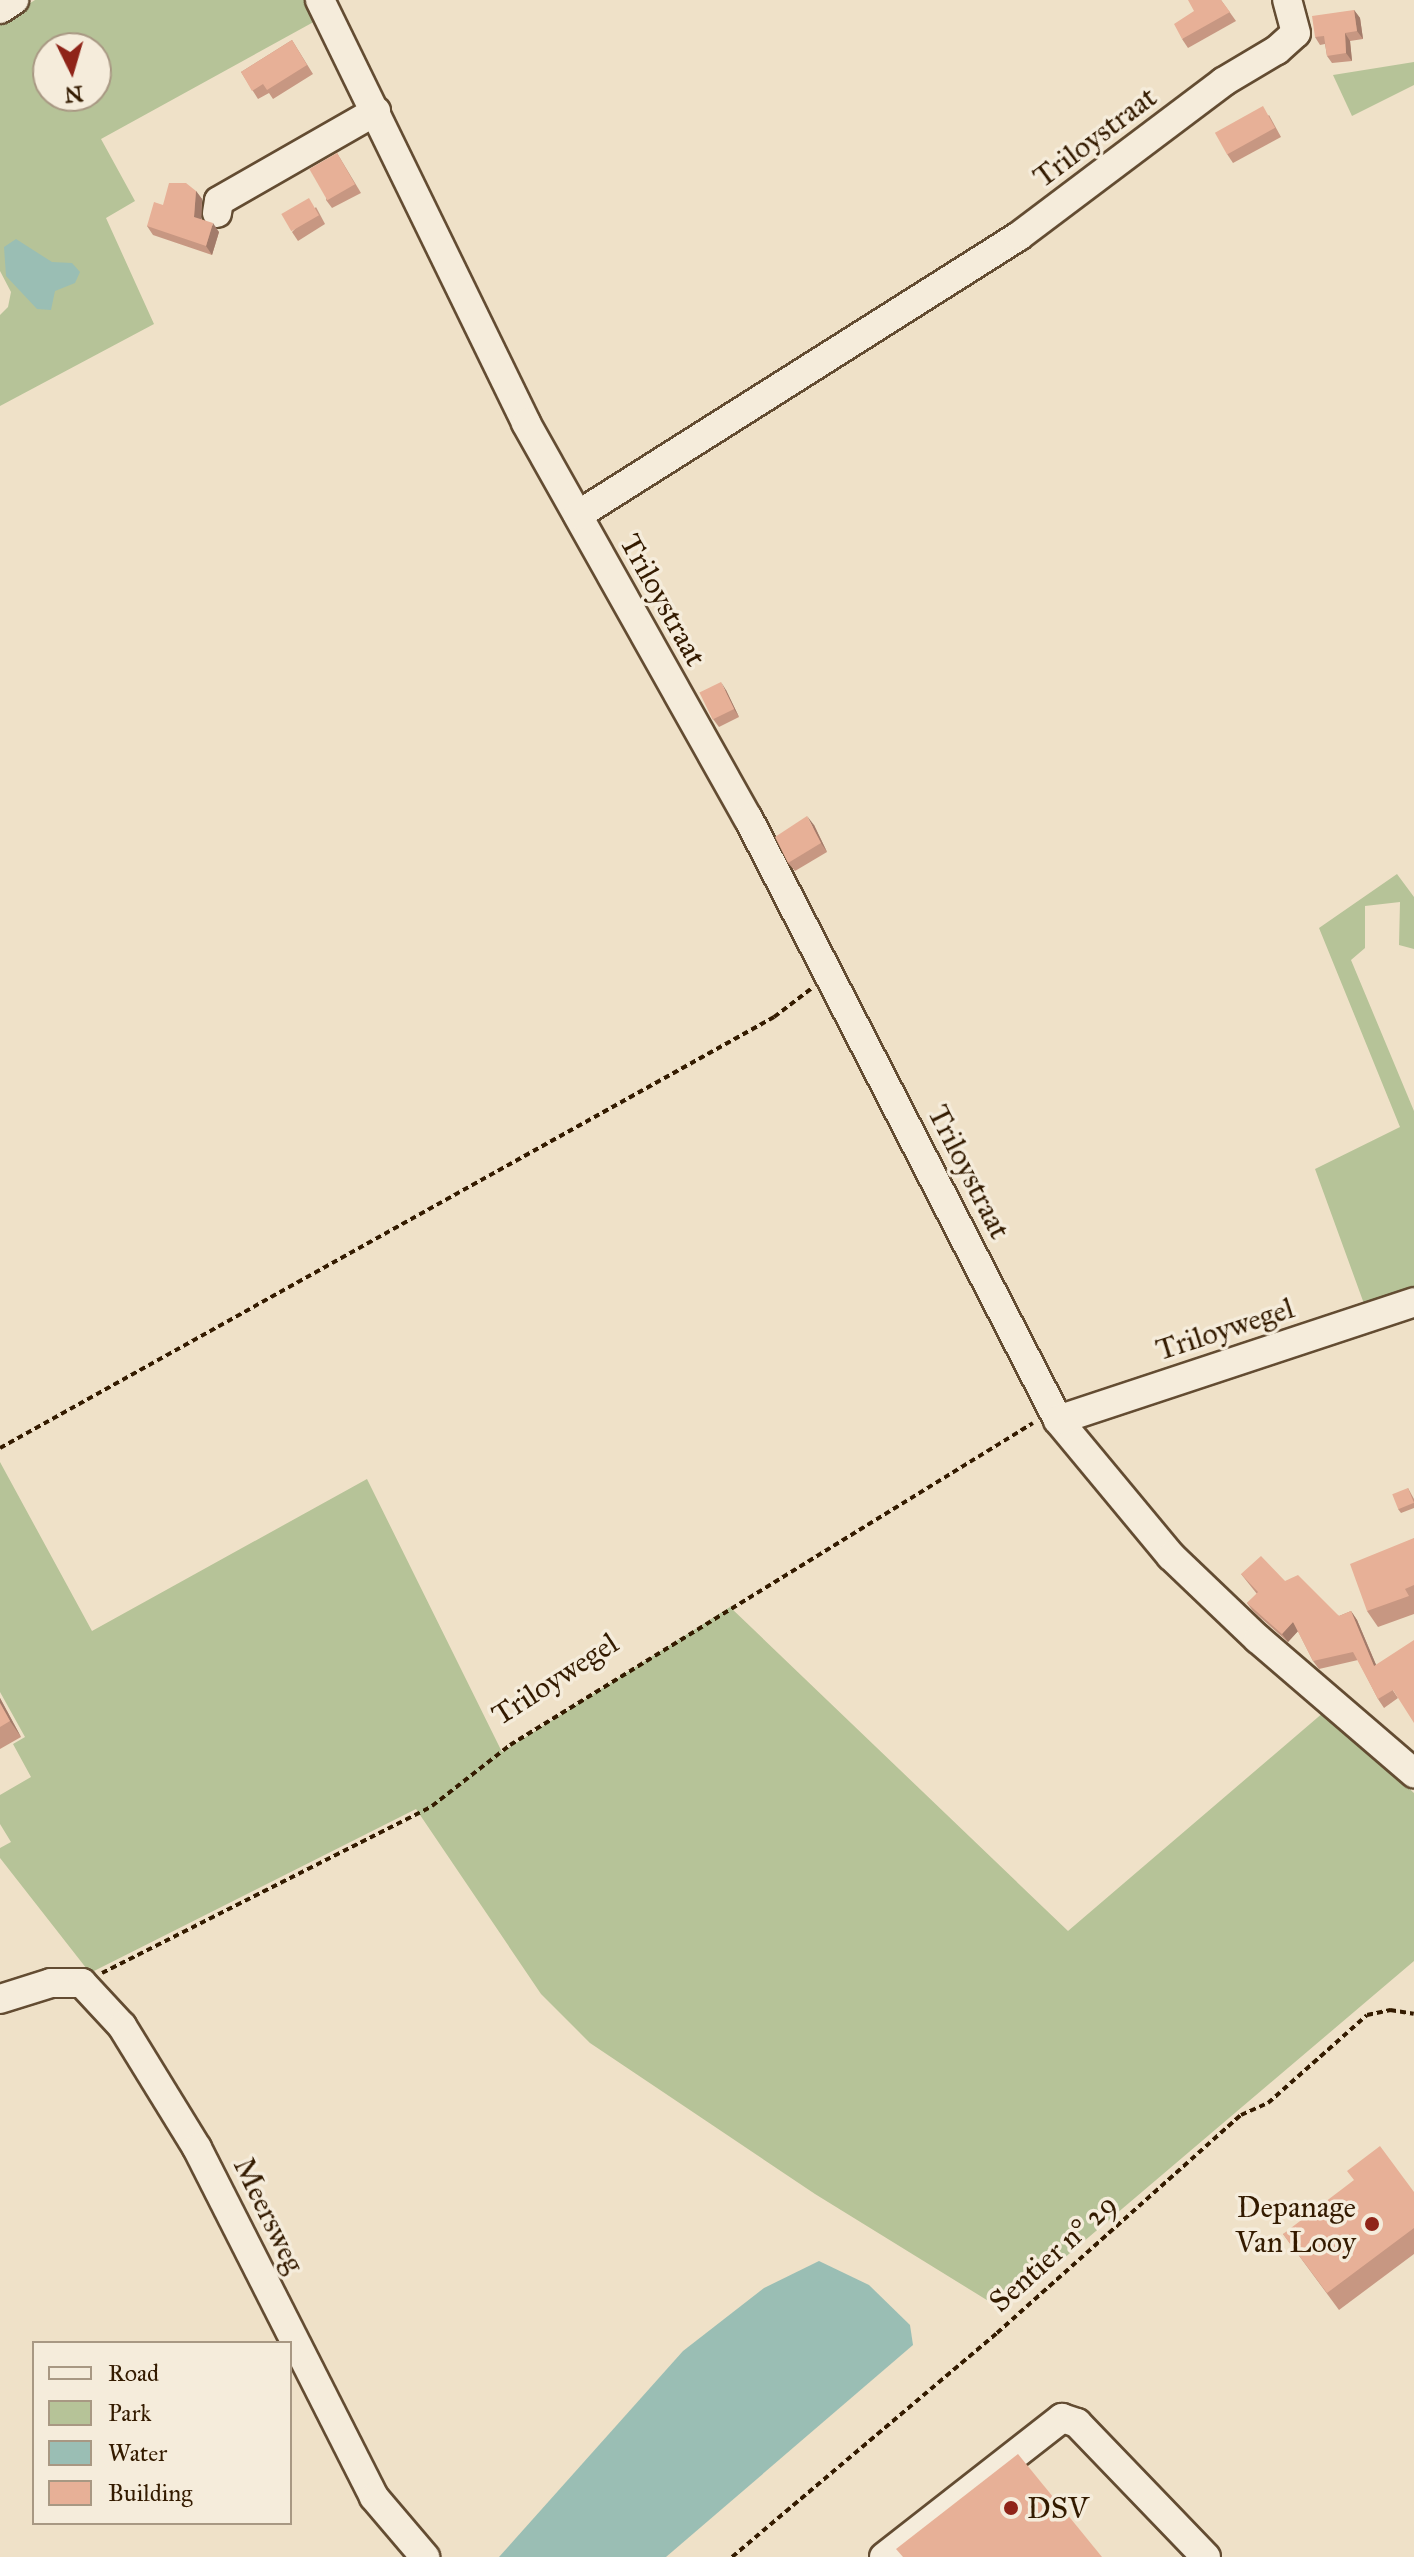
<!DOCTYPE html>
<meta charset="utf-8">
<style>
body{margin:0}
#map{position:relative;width:1414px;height:2557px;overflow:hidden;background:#efe1c8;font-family:"IM FELL Great Primer",serif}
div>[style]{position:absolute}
.green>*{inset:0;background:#b6c398}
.water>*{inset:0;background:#9abeb4}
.path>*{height:4px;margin-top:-2px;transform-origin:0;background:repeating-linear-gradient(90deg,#341b00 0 6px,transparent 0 10px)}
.roads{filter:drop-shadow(2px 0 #634c32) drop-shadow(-2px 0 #634c32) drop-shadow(0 2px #634c32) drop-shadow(0 -2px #634c32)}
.minor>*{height:28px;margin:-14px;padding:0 14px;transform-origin:14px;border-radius:14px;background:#f5ecdb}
.wall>*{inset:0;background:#c79782}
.shaded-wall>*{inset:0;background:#a27b6a}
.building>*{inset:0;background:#e7b097;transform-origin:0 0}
.dots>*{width:22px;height:22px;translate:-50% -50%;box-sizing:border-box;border:4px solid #f5ecdb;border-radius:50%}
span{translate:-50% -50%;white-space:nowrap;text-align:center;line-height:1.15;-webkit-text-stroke:7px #f5ecdb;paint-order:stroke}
.street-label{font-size:30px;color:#341b00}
.poi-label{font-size:30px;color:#341b00}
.right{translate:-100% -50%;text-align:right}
.left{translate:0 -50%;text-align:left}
.legend{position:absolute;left:32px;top:2341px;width:260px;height:184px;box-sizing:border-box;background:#f5ecdb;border:2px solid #a89883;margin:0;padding:10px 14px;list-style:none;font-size:24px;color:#341b00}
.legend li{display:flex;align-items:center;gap:16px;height:40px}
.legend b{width:40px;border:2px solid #a89883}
.north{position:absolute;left:32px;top:32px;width:80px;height:80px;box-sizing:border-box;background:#f5ecdb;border:2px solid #a89883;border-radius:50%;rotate:175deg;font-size:22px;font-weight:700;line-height:32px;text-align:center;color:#341b00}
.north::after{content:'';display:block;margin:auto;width:28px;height:36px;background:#8f2418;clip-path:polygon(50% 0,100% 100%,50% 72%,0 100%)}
</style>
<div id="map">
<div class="green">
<div style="clip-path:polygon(evenodd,35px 0,309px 0,319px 19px,101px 139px,135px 201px,106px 218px,154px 324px,0 406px,0 315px,8px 307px,11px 292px,0 271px,0 22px,35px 0,48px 48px,96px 48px,96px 96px,48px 96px,48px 48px)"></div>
<div style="clip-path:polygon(1414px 62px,1414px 85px,1352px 116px,1333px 75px)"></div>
<div style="clip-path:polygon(1397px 874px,1414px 897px,1414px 949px,1399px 945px,1400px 902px,1365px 906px,1365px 948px,1351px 960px,1414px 1111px,1414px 1295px,1367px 1312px,1315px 1169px,1400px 1127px,1319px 928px)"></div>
<div style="clip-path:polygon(0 1462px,92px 1631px,367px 1479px,502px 1752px,730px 1607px,1068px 1931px,1324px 1712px,1414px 1793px,1414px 1961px,1003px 2310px,815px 2194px,590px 2043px,541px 1994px,416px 1809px,90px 1973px,0 1858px,0 1848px,11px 1842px,0 1824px,0 1795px,31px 1777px,13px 1744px,25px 1737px,0 1692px)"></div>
</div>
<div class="water">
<div style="clip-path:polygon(16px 239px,52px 262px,72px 263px,80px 272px,75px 283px,55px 291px,51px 310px,37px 309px,6px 276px,4px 247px)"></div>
<div style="clip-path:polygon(819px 2261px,869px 2285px,910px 2325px,913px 2345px,666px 2557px,499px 2557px,683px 2351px,764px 2288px)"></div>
</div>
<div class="path">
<div style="left:0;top:1448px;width:886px;rotate:-29.11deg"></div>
<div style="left:774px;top:1017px;width:48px;rotate:-37.3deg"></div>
<div style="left:102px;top:1973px;width:370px;rotate:-26.8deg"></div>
<div style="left:432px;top:1806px;width:99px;rotate:-38deg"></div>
<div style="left:510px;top:1745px;width:614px;rotate:-31.62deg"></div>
<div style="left:732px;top:2557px;width:347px;rotate:-40.2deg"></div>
<div style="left:997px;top:2333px;width:327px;rotate:-41.8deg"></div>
<div style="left:1241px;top:2115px;width:30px;rotate:-24deg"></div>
<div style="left:1268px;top:2103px;width:132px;rotate:-41.6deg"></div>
<div style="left:1367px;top:2015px;width:24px;rotate:-12deg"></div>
<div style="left:1390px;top:2010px;width:24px;rotate:9deg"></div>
</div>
<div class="roads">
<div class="minor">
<div style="left:320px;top:0;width:470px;rotate:64deg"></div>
<div style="left:526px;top:423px;width:453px;rotate:60.7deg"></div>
<div style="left:748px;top:818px;width:677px;rotate:62.75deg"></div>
<div style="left:1058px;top:1420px;width:177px;rotate:50.3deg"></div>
<div style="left:1171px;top:1556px;width:120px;rotate:43.7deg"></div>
<div style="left:1258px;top:1639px;width:206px;rotate:40.7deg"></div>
<div style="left:0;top:9px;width:17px;rotate:-33deg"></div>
<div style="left:217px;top:213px;width:12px;rotate:-81deg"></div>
<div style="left:219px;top:201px;width:181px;rotate:-29.8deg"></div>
<div style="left:578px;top:515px;width:522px;rotate:-32.32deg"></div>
<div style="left:1019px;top:236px;width:256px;rotate:-37deg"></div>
<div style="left:1223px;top:82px;width:63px;rotate:-30.7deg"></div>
<div style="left:1277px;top:50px;width:25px;rotate:-42deg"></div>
<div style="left:1296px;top:33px;width:34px;rotate:-105deg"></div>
<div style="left:1058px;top:1420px;width:375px;rotate:-18.3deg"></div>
<div style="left:0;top:1999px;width:53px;rotate:-17.4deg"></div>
<div style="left:51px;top:1983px;width:31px"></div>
<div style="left:82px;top:1983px;width:59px;rotate:47.1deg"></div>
<div style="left:122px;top:2026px;width:143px;rotate:58.4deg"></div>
<div style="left:197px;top:2148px;width:391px;rotate:63.1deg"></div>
<div style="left:374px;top:2497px;width:79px;rotate:49.6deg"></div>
<div style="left:884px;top:2557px;width:226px;rotate:-38deg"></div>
<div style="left:1062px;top:2418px;width:16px;rotate:18deg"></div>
<div style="left:1077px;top:2423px;width:186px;rotate:46.1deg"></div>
</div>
</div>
<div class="wall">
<div style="clip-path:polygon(1221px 0,1236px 21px,1188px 48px,1182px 39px)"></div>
<div style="clip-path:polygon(1354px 10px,1360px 18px,1363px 39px,1350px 41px,1352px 61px,1332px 63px,1327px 56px,1325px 44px,1320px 45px,1315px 37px)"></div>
<div style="clip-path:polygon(292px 40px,313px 74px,273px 99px,269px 93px,258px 99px,241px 72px)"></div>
<div style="clip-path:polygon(1269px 115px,1281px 137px,1233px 163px,1227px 154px)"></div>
<div style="clip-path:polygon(337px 153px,361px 193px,332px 208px,326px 200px)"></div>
<div style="clip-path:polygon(196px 191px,202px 199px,201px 219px,219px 232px,212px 255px,153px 235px,147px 226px)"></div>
<div style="clip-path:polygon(316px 207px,325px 224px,298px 241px,292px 232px)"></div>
<div style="clip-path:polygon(726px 690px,739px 717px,719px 727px,713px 719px)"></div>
<div style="clip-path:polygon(814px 825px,827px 852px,795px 871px,788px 863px)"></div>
<div style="clip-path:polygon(1408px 1488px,1414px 1499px,1414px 1508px,1401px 1513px,1398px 1509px)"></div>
<div style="clip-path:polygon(1414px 1538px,1414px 1614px,1378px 1627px,1367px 1611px)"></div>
<div style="clip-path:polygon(1241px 1574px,1285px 1581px,1339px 1616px,1351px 1611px,1357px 1620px,1376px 1665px,1398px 1698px,1384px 1708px,1378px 1699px,1358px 1660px,1319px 1669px,1313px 1661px,1298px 1631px,1288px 1642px,1253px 1611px,1247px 1603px,1257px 1594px)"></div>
<div style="clip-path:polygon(0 1698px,21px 1737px,0 1749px)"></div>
<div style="clip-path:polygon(1414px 2192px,1414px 2254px,1339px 2310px,1283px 2234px)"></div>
</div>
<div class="shaded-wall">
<div style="clip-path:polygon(1354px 10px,1360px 18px,1363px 39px,1357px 31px)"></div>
<div style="clip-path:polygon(1345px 33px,1350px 41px,1352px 61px,1346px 53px)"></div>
<div style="clip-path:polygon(196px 191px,202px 199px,201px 226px,194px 217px)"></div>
<div style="clip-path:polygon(213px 223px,219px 232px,212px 255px,206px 246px)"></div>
<div style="clip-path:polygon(721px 682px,726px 690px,739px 717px,734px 709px)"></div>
<div style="clip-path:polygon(807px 816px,814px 825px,827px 852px,821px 843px)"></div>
<div style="clip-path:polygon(1351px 1611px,1357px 1620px,1380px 1674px,1374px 1666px)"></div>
<div style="clip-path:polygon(1293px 1622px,1299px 1630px,1288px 1642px,1282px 1634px)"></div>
<div style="clip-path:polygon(0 1698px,21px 1737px,10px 1721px,0 1703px)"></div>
</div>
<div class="building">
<div style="clip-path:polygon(1188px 0,1221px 0,1230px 12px,1182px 39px,1174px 24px,1194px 11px)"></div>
<div style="clip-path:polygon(1354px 10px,1357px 31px,1345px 33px,1346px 53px,1327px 56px,1324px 36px,1315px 37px,1312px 16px)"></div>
<div style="clip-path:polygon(292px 40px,307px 65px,267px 90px,263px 84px,252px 91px,241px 72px)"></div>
<div style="left:1263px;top:106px;width:25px;height:55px;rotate:61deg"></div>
<div style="left:337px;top:153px;width:36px;height:32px;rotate:60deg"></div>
<div style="clip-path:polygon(169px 183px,186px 183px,196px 191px,194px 217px,213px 223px,206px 246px,147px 226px,154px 202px,163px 205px)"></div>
<div style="left:309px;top:198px;width:20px;height:32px;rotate:60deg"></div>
<div style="left:721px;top:682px;width:30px;height:24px;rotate:64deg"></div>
<div style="clip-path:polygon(807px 816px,821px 843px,788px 863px,775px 837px)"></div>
<div style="left:1408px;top:1488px;width:16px;height:17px;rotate:68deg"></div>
<div style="clip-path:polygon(1414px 1538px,1414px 1585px,1405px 1589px,1409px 1596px,1367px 1611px,1350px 1564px)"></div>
<div style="clip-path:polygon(1261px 1556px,1285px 1581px,1298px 1575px,1339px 1616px,1351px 1611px,1374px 1666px,1414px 1640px,1414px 1723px,1393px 1690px,1378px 1699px,1353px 1652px,1313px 1661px,1293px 1622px,1282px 1634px,1247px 1603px,1258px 1592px,1241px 1574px)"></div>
<div style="clip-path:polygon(0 1703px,10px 1721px,0 1727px)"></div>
<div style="clip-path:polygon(1380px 2146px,1414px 2192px,1414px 2228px,1327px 2293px,1283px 2234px,1354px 2180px,1347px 2171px)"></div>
<div style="clip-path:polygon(1018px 2454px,1102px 2557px,903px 2557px,896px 2549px)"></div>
</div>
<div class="dots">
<div style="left:1372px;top:2224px;background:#8f2418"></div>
<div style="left:1011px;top:2508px;background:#8f2418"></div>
</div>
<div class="street-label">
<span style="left:1095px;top:137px;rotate:-37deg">Triloystraat</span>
<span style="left:663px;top:600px;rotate:61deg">Triloystraat</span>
<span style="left:969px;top:1172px;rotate:63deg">Triloystraat</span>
<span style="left:1225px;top:1329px;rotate:-18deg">Triloywegel</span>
<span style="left:555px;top:1679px;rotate:-33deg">Triloywegel</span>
<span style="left:269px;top:2215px;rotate:64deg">Meersweg</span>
<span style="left:1053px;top:2253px;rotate:-42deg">Sentier n° 29</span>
</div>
<div class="poi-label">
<span class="right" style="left:1356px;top:2224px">Depanage<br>Van Looy</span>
<span class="left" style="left:1027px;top:2508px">DSV</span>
</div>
<ul class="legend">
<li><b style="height:10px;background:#f5ecdb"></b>Road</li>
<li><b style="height:22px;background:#b6c398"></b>Park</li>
<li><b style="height:22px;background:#9abeb4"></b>Water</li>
<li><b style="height:22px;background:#e7b097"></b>Building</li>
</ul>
<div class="north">N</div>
</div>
